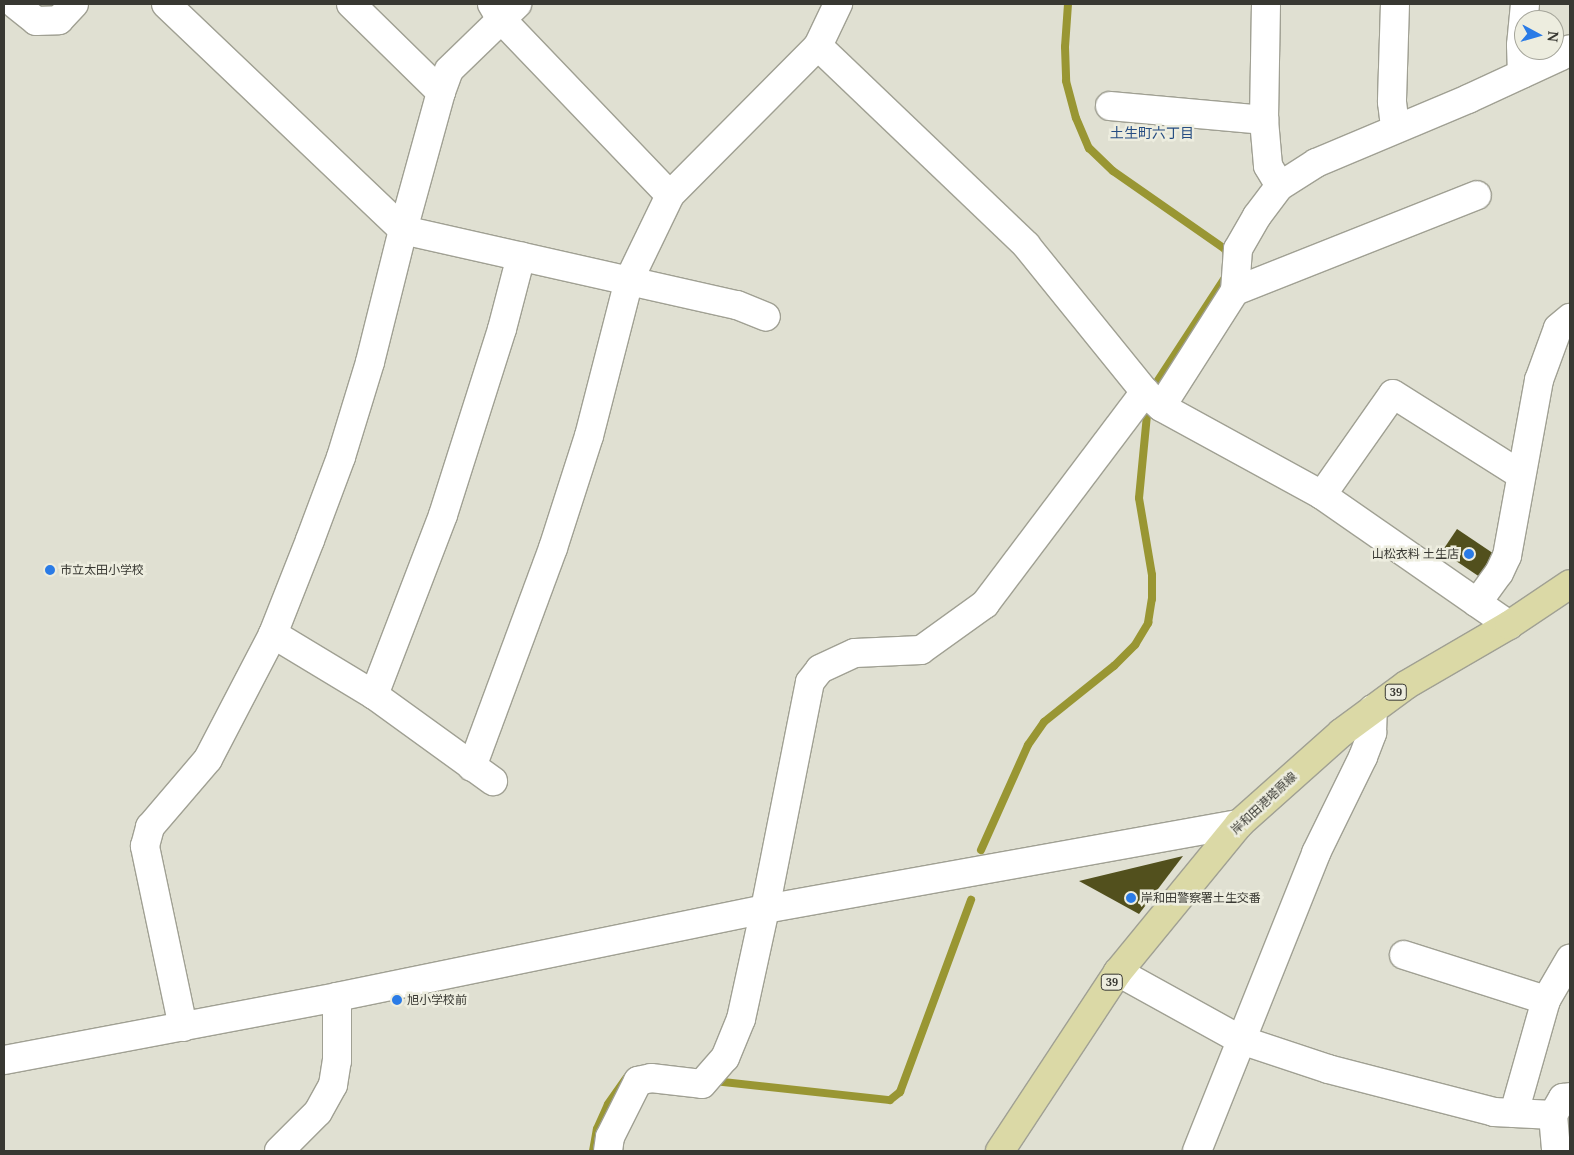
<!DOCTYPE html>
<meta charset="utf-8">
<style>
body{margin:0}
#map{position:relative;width:1574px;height:1155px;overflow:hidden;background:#e0e0d2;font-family:"Noto Serif","Noto Sans JP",serif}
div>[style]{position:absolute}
.stream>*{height:8px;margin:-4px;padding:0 4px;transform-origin:4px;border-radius:4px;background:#999633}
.building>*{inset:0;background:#52501d;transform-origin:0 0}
.roads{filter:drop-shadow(1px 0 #a0a093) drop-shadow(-1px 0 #a0a093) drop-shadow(0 1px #a0a093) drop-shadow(0 -1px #a0a093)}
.minor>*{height:28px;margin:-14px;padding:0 14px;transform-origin:14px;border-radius:14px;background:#fff}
.tertiary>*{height:28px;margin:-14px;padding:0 14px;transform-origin:14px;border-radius:14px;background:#fff}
.primary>*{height:28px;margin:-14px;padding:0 14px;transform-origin:14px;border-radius:14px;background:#dbd9a6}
.dots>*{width:14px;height:14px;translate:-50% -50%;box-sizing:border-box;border:2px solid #ededdf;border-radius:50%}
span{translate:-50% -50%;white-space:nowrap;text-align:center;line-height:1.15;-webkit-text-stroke:5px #ededdf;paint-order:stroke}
.shield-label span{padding:1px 4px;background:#ededdf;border:1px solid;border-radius:4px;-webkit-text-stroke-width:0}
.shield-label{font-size:11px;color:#383832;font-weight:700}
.poi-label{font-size:12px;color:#383832}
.right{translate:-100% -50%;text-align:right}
.left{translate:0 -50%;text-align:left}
.street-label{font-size:12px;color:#383832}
.neighbourhood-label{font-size:14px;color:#264d82}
.frame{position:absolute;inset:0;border:5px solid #383832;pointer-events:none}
.north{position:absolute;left:1514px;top:10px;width:50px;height:50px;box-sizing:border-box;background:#ededdf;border:1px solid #a5a59a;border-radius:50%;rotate:96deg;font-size:14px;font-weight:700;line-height:20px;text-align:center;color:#383832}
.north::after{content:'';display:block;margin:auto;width:18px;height:22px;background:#2a7be6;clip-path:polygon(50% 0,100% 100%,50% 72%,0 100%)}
</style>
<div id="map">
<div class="stream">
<div style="left:1068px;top:4px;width:43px;rotate:94deg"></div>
<div style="left:1065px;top:47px;width:34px;rotate:88deg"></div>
<div style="left:1066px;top:81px;width:38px;rotate:75deg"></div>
<div style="left:1076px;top:118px;width:33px;rotate:67deg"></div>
<div style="left:1089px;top:148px;width:33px;rotate:44deg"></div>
<div style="left:1113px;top:171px;width:136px;rotate:34.9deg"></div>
<div style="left:1225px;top:249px;width:9px;rotate:69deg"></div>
<div style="left:1155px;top:385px;width:130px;rotate:-56.9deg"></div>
<div style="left:981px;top:850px;width:115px;rotate:-65.9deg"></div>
<div style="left:1028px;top:745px;width:28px;rotate:-55deg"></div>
<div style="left:1044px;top:722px;width:90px;rotate:-38.7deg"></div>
<div style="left:1114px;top:666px;width:30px;rotate:-45deg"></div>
<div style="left:1135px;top:645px;width:26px;rotate:-59deg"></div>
<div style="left:1148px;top:623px;width:24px;rotate:-81deg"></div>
<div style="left:1152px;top:599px;width:24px;rotate:-90deg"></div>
<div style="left:1152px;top:575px;width:78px;rotate:-99.6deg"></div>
<div style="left:1139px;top:498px;width:83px;rotate:-84.5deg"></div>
<div style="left:714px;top:1081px;width:177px;rotate:6.2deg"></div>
<div style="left:890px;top:1100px;width:13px;rotate:-39deg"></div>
<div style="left:900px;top:1092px;width:205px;rotate:-69.7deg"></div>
<div style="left:593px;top:1151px;width:22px;rotate:-80deg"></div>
<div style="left:597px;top:1129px;width:27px;rotate:-66deg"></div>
<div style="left:608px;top:1104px;width:33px;rotate:-55deg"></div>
</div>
<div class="building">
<div style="left:1457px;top:529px;width:48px;height:27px;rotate:34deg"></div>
<div style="clip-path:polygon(1183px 856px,1139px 914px,1079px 881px)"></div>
</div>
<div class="roads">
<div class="minor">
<div style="left:15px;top:4px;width:27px;rotate:39deg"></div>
<div style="left:36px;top:21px;width:23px;rotate:-2deg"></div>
<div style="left:59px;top:20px;width:22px;rotate:-47deg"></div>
<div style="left:166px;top:4px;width:327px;rotate:43.6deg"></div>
<div style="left:403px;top:230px;width:342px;rotate:12.7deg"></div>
<div style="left:737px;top:305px;width:31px;rotate:22deg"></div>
<div style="left:351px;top:4px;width:126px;rotate:44.4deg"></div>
<div style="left:492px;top:4px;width:16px;rotate:60deg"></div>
<div style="left:500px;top:18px;width:245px;rotate:46.2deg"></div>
<div style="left:1266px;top:4px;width:116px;rotate:91deg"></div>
<div style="left:1264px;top:120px;width:46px;rotate:85deg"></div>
<div style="left:1268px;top:166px;width:23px;rotate:59deg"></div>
<div style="left:1395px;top:4px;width:98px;rotate:91.8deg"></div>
<div style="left:1392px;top:102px;width:26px;rotate:83deg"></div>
<div style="left:818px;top:46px;width:288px;rotate:43.7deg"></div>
<div style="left:1026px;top:245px;width:189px;rotate:51deg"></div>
<div style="left:1145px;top:392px;width:18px;rotate:43deg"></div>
<div style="left:1522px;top:74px;width:29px;rotate:-92deg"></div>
<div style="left:1521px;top:45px;width:41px;rotate:-84.4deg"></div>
<div style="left:1110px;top:106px;width:155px;rotate:5.2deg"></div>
<div style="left:1235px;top:291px;width:260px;rotate:-21.6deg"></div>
<div style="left:1322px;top:495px;width:123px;rotate:-54.9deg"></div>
<div style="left:1393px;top:394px;width:151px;rotate:32.3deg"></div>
<div style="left:1477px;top:603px;width:37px;rotate:-54deg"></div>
<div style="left:1499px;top:573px;width:19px;rotate:-65deg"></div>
<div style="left:1507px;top:556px;width:179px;rotate:-79.7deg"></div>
<div style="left:1539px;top:380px;width:55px;rotate:-69.9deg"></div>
<div style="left:1558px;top:328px;width:16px;rotate:-40deg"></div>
<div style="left:1509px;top:625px;width:228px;rotate:-145.2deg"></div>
<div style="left:1322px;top:495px;width:183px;rotate:-151.3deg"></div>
<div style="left:1161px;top:407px;width:138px;rotate:-57.5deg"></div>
<div style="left:1235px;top:291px;width:42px;rotate:-85.9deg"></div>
<div style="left:1238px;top:249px;width:38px;rotate:-60deg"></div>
<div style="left:1257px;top:216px;width:38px;rotate:-53deg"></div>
<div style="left:1280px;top:186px;width:43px;rotate:-32.6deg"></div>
<div style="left:1316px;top:163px;width:165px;rotate:-22.8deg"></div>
<div style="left:1468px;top:99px;width:102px;rotate:-24.8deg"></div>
<div style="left:1561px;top:56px;width:11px;rotate:-38deg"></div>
<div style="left:273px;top:634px;width:118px;rotate:31.1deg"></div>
<div style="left:374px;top:695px;width:147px;rotate:35.9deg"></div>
<div style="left:374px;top:695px;width:193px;rotate:-69deg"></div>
<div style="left:443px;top:515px;width:195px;rotate:-72.4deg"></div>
<div style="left:502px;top:329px;width:75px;rotate:-75.4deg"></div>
<div style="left:472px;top:767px;width:233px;rotate:-69.7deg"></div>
<div style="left:553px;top:548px;width:118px;rotate:-72.2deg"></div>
<div style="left:589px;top:436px;width:161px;rotate:-75.6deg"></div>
<div style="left:629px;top:280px;width:94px;rotate:-64.2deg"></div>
<div style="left:670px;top:195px;width:210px;rotate:-45.2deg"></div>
<div style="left:818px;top:46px;width:47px;rotate:-64.5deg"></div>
<div style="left:1404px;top:955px;width:149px;rotate:17.6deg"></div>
<div style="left:1118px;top:972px;width:141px;rotate:28.9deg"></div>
<div style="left:1241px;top:1040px;width:92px;rotate:18.4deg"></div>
<div style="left:1328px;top:1069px;width:171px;rotate:14.5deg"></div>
<div style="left:1494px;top:1112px;width:59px;rotate:2.9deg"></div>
<div style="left:1553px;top:1115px;width:36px;rotate:85deg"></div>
<div style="left:183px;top:1027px;width:185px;rotate:-101.9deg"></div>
<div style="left:145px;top:846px;width:20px;rotate:-75deg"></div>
<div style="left:150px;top:827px;width:89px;rotate:-49.5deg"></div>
<div style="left:208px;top:759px;width:141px;rotate:-62.5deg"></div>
<div style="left:273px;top:634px;width:101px;rotate:-68.5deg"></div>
<div style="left:310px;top:540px;width:89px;rotate:-69.5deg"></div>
<div style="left:341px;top:457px;width:99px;rotate:-73deg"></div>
<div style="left:370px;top:362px;width:136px;rotate:-76deg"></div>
<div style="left:403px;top:230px;width:143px;rotate:-74.6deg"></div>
<div style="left:441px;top:92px;width:23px;rotate:-70deg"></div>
<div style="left:449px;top:70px;width:95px;rotate:-44.1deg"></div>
<div style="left:1514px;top:1113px;width:117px;rotate:-74.2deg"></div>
<div style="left:1546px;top:1000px;width:48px;rotate:-59.7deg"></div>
<div style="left:1553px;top:1115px;width:20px;rotate:-60deg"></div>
<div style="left:1563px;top:1098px;width:7px;rotate:-8deg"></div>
<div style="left:279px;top:1151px;width:55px;rotate:-45deg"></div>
<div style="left:318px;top:1112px;width:31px;rotate:-61deg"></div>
<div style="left:333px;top:1085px;width:24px;rotate:-81deg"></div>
<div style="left:337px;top:1061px;width:64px;rotate:-90deg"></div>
<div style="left:608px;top:1151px;width:14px;rotate:-82deg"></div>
<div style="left:610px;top:1137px;width:63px;rotate:-63.4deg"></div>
<div style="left:638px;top:1081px;width:13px;rotate:-13deg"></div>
<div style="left:651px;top:1078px;width:51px;rotate:6.7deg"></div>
<div style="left:702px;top:1084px;width:35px;rotate:-49deg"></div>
<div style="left:725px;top:1058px;width:42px;rotate:-67.7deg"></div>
<div style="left:741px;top:1019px;width:113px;rotate:-77.7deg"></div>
<div style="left:765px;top:909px;width:231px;rotate:-78.8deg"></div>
<div style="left:810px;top:682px;width:16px;rotate:-52deg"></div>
<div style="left:820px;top:669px;width:38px;rotate:-25deg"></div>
<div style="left:855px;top:653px;width:66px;rotate:-2.6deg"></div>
<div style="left:921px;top:650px;width:79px;rotate:-35.7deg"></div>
<div style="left:985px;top:604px;width:266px;rotate:-53deg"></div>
<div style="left:1197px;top:1151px;width:321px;rotate:-68.2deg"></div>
<div style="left:1316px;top:853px;width:107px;rotate:-63.9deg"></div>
<div style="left:1363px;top:757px;width:26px;rotate:-69deg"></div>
<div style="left:1372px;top:733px;width:24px;rotate:-88deg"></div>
</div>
<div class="tertiary">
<div style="left:4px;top:1060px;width:339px;rotate:-10.7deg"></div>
<div style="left:337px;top:997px;width:437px;rotate:-11.6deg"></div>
<div style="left:765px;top:909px;width:482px;rotate:-10.2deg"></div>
</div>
<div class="primary">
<div style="left:1000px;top:1151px;width:214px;rotate:-56.6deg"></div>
<div style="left:1118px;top:972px;width:191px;rotate:-50.7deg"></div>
<div style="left:1239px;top:824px;width:137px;rotate:-41.7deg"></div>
<div style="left:1341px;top:733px;width:81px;rotate:-36.4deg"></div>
<div style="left:1406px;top:685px;width:119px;rotate:-30.2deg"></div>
<div style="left:1509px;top:625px;width:73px;rotate:-33.9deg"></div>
</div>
</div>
<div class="dots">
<div style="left:1469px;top:554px;background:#2a7be6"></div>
<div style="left:50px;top:570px;background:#2a7be6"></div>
<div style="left:1131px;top:898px;background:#2a7be6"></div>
<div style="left:397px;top:1000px;background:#2a7be6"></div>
</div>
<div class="shield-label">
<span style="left:1396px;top:692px">39</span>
<span style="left:1112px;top:982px">39</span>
</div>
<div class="poi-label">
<span class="right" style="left:1459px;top:554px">山松衣料 土生店</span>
<span class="left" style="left:60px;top:570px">市立太田小学校</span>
<span class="left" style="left:1141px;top:898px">岸和田警察署土生交番</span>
<span class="left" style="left:407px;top:1000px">旭小学校前</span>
</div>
<div class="street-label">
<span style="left:1264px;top:803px;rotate:-43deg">岸和田港塔原線</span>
</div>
<div class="neighbourhood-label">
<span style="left:1152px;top:133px">土生町六丁目</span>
</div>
<div class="frame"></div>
<div class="north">N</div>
</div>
